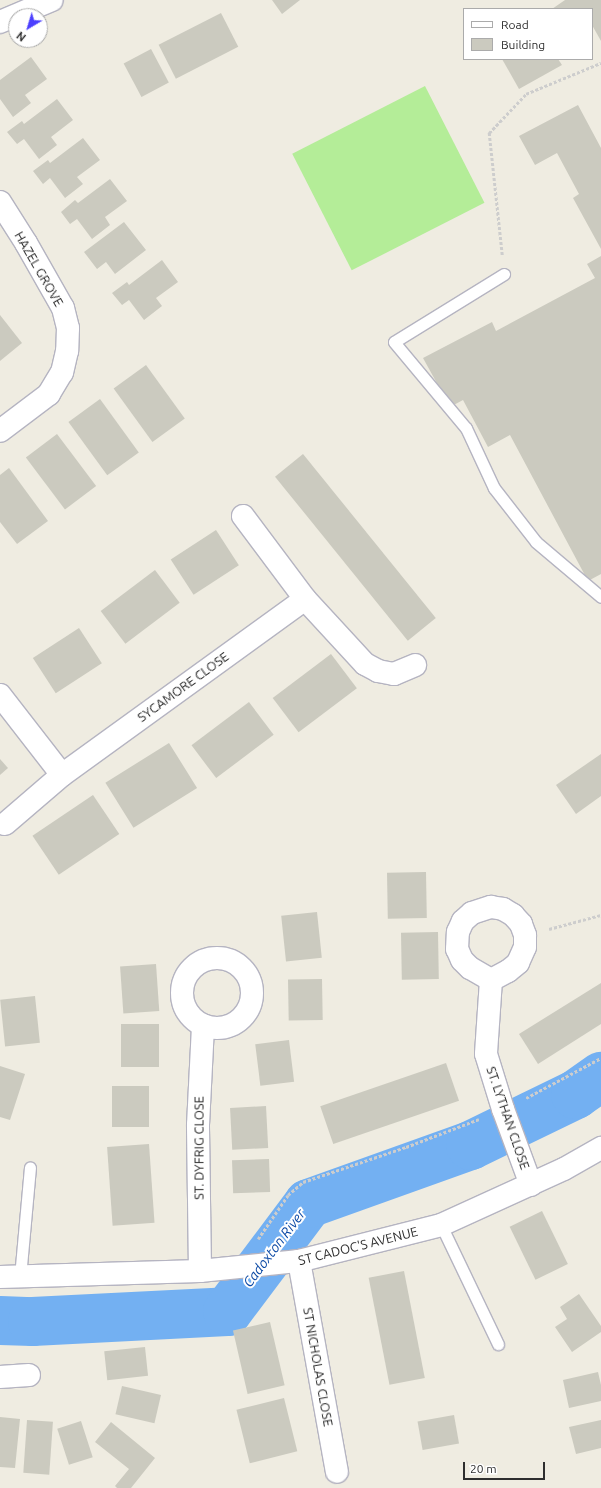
<!DOCTYPE html>
<style>
body{margin:0}
#map{position:relative;width:601px;height:1488px;overflow:hidden;background:#efece1;font-family:Ubuntu,sans-serif}
div>[style]{position:absolute}
.pitch>*{inset:0;background:#b4ed98;transform-origin:0 0}
.river>*{height:49px;margin:-24.5px;padding:0 24.5px;transform-origin:24.5px;border-radius:24.5px;background:#73b0f2}
.building>*{inset:0;background:#cbcabf;transform-origin:0 0}
.path>*{height:2.5px;margin-top:-1.25px;transform-origin:0;background:repeating-linear-gradient(90deg,#cdcdcd 0 3px,transparent 0 5px)}
.roads{filter:drop-shadow(1px 0 #b5b4c1) drop-shadow(-1px 0 #b5b4c1) drop-shadow(0 1px #b5b4c1) drop-shadow(0 -1px #b5b4c1)}
.lane>*{height:11px;margin:-5.5px;padding:0 5.5px;transform-origin:5.5px;border-radius:5.5px;background:#fff}
.street>*{height:22px;margin:-11px;padding:0 11px;transform-origin:11px;border-radius:11px;background:#fff}
.street>.ring{margin:-11px;padding:0;box-sizing:content-box;background:none;border:22px solid #fff;border-radius:50%}
span{translate:-50% -50%;white-space:nowrap;text-align:center;line-height:1.15;-webkit-text-stroke:4px #fff;paint-order:stroke}
.street-label{font-size:13px;color:#2e2e2e}
.water-label{font-size:14px;color:#0b49a5;font-style:italic}
.legend{position:absolute;left:463px;top:8px;width:130px;height:52px;box-sizing:border-box;background:#fff;border:1px solid #ababab;margin:0;padding:5px 7px;list-style:none;font-size:12px;color:#2e2e2e}
.legend li{display:flex;align-items:center;gap:8px;height:20px}
.legend b{width:20px;border:1px solid #ababab}
.north{position:absolute;left:8px;top:8px;width:40px;height:40px;box-sizing:border-box;background:#fff;border:1px solid #ababab;border-radius:50%;rotate:218deg;font-size:11px;font-weight:700;line-height:16px;text-align:center;color:#2e2e2e}
.north::after{content:'';display:block;margin:auto;width:14px;height:18px;background:#4c3ffe;clip-path:polygon(50% 0,100% 100%,50% 72%,0 100%)}
.scale{position:absolute;left:463px;top:1462px;width:82px;height:18px;box-sizing:border-box;border:2px solid #2e2e2e;border-top:0;padding-left:5px;font-size:12px;line-height:14px;white-space:nowrap;color:#2e2e2e;-webkit-text-stroke:3px #fff;paint-order:stroke}
</style>
<div id="map">
<div class="pitch">
<div style="left:425px;top:86px;width:131px;height:149px;rotate:63deg"></div>
</div>
<div class="river">
<div style="left:0;top:1320px;width:32px;rotate:2deg"></div>
<div style="left:32px;top:1321px;width:195px;rotate:-2.9deg"></div>
<div style="left:227px;top:1311px;width:135px;rotate:-53.1deg"></div>
<div style="left:308px;top:1203px;width:172px;rotate:-19.7deg"></div>
<div style="left:470px;top:1145px;width:117px;rotate:-25.9deg"></div>
<div style="left:575px;top:1094px;width:32px;rotate:-35deg"></div>
</div>
<div class="building">
<div style="clip-path:polygon(272px 0,300px 0,282px 14px)"></div>
<div style="clip-path:polygon(565px 0,601px 0,601px 41px,592px 25px,592px 9px,552px 9px)"></div>
<div style="left:221px;top:13px;width:38px;height:70px;rotate:63deg"></div>
<div style="left:151px;top:49px;width:38px;height:31px;rotate:62deg"></div>
<div style="clip-path:polygon(31px 57px,47px 79px,25px 95px,31px 103px,13px 117px,0 99px,0 80px)"></div>
<div style="clip-path:polygon(502px 59px,558px 59px,562px 65px,519px 89px)"></div>
<div style="clip-path:polygon(57px 99px,73px 120px,51px 137px,57px 145px,39px 159px,24px 139px,17px 144px,7px 132px,22px 121px,24px 124px)"></div>
<div style="clip-path:polygon(578px 105px,601px 148px,601px 249px,573px 198px,579px 194px,557px 153px,535px 165px,519px 136px)"></div>
<div style="clip-path:polygon(83px 138px,100px 160px,77px 177px,83px 184px,65px 198px,50px 178px,43px 184px,33px 171px,48px 160px,50px 163px)"></div>
<div style="clip-path:polygon(110px 179px,127px 201px,105px 217px,110px 225px,92px 239px,77px 219px,70px 224px,61px 212px,75px 200px,78px 203px)"></div>
<div style="clip-path:polygon(124px 222px,146px 250px,115px 274px,106px 262px,97px 269px,84px 252px)"></div>
<div style="clip-path:polygon(601px 256px,601px 574px,588px 581px,510px 435px,488px 447px,463px 400px,450px 407px,423px 358px,492px 322px,496px 331px,595px 278px,587px 264px)"></div>
<div style="clip-path:polygon(162px 260px,178px 282px,156px 298px,162px 306px,144px 320px,129px 300px,122px 305px,112px 293px,127px 282px,129px 285px)"></div>
<div style="clip-path:polygon(0 315px,22px 343px,0 361px)"></div>
<div style="left:146px;top:365px;width:66px;height:40px;rotate:54deg"></div>
<div style="left:100px;top:399px;width:66px;height:39px;rotate:54deg"></div>
<div style="left:57px;top:434px;width:65px;height:39px;rotate:53deg"></div>
<div style="left:303px;top:454px;width:211px;height:36px;rotate:51deg"></div>
<div style="clip-path:polygon(9px 468px,48px 521px,17px 544px,0 522px,0 475px)"></div>
<div style="left:216px;top:530px;width:42px;height:54px;rotate:57deg"></div>
<div style="left:155px;top:570px;width:41px;height:68px;rotate:53deg"></div>
<div style="left:79px;top:628px;width:42px;height:55px;rotate:57deg"></div>
<div style="left:331px;top:654px;width:43px;height:73px;rotate:53deg"></div>
<div style="left:249px;top:702px;width:41px;height:72px;rotate:53deg"></div>
<div style="left:169px;top:743px;width:53px;height:75px;rotate:58deg"></div>
<div style="clip-path:polygon(601px 754px,601px 796px,576px 814px,556px 785px)"></div>
<div style="clip-path:polygon(0 759px,8px 768px,0 775px)"></div>
<div style="left:93px;top:795px;width:47px;height:73px;rotate:56deg"></div>
<div style="left:426px;top:872px;width:46px;height:39px;rotate:89deg"></div>
<div style="left:317px;top:912px;width:46px;height:36px;rotate:84deg"></div>
<div style="left:438px;top:932px;width:47px;height:37px;rotate:89deg"></div>
<div style="left:156px;top:964px;width:47px;height:36px;rotate:86deg"></div>
<div style="left:322px;top:979px;width:41px;height:34px;rotate:89deg"></div>
<div style="clip-path:polygon(601px 983px,601px 1024px,538px 1064px,519px 1034px)"></div>
<div style="left:35px;top:996px;width:47px;height:35px;rotate:84deg"></div>
<div style="left:121px;top:1024px;width:38px;height:43px"></div>
<div style="left:289px;top:1040px;width:42px;height:34px;rotate:83deg"></div>
<div style="left:446px;top:1063px;width:40px;height:133px;rotate:71deg"></div>
<div style="clip-path:polygon(0 1066px,25px 1074px,10px 1120px,0 1117px)"></div>
<div style="left:112px;top:1086px;width:37px;height:41px"></div>
<div style="left:266px;top:1106px;width:42px;height:36px;rotate:87deg"></div>
<div style="left:149px;top:1144px;width:79px;height:42px;rotate:86deg"></div>
<div style="left:269px;top:1159px;width:33px;height:37px;rotate:88deg"></div>
<div style="left:542px;top:1211px;width:59px;height:36px;rotate:64deg"></div>
<div style="left:404px;top:1271px;width:109px;height:36px;rotate:79deg"></div>
<div style="clip-path:polygon(579px 1294px,601px 1326px,601px 1332px,572px 1352px,555px 1327px,567px 1319px,560px 1307px)"></div>
<div style="left:270px;top:1322px;width:65px;height:38px;rotate:77deg"></div>
<div style="left:145px;top:1347px;width:29px;height:41px;rotate:84deg"></div>
<div style="clip-path:polygon(598px 1372px,601px 1385px,601px 1401px,569px 1408px,563px 1380px)"></div>
<div style="left:122px;top:1386px;width:40px;height:29px;rotate:13deg"></div>
<div style="left:284px;top:1398px;width:55px;height:49px;rotate:76deg"></div>
<div style="left:454px;top:1415px;width:29px;height:37px;rotate:80deg"></div>
<div style="clip-path:polygon(0 1417px,20px 1419px,15px 1468px,0 1467px)"></div>
<div style="left:27px;top:1420px;width:26px;height:53px;rotate:4deg"></div>
<div style="clip-path:polygon(601px 1420px,601px 1448px,576px 1454px,569px 1427px)"></div>
<div style="left:81px;top:1421px;width:38px;height:25px;rotate:72deg"></div>
<div style="clip-path:polygon(111px 1422px,155px 1458px,131px 1488px,117px 1488px,115px 1486px,129px 1469px,95px 1442px)"></div>
</div>
<div class="path">
<div style="left:502px;top:255px;width:123px;rotate:-96.1deg"></div>
<div style="left:489px;top:133px;width:54px;rotate:-46.5deg"></div>
<div style="left:526px;top:94px;width:81px;rotate:-22.5deg"></div>
<div style="left:549px;top:929px;width:54px;rotate:-15.1deg"></div>
<div style="left:526px;top:1098px;width:85px;rotate:-28.1deg"></div>
<div style="left:258px;top:1239px;width:53px;rotate:-55.7deg"></div>
<div style="left:288px;top:1195px;width:20px;rotate:-41deg"></div>
<div style="left:303px;top:1182px;width:109px;rotate:-18.8deg"></div>
<div style="left:406px;top:1147px;width:78px;rotate:-21deg"></div>
</div>
<div class="roads">
<div class="lane">
<div style="left:504px;top:274px;width:129px;rotate:148.3deg"></div>
<div style="left:394px;top:342px;width:112px;rotate:50.1deg"></div>
<div style="left:466px;top:428px;width:66px;rotate:65deg"></div>
<div style="left:494px;top:488px;width:68px;rotate:52.1deg"></div>
<div style="left:536px;top:542px;width:85px;rotate:40.2deg"></div>
<div style="left:441px;top:1225px;width:132px;rotate:64.4deg"></div>
<div style="left:20px;top:1277px;width:110px;rotate:-84.8deg"></div>
</div>
<div class="street">
<div style="left:0;top:22px;width:56px;rotate:-22.9deg"></div>
<div style="left:0;top:202px;width:49px;rotate:57.6deg"></div>
<div style="left:26px;top:243px;width:75px;rotate:60.4deg"></div>
<div style="left:63px;top:308px;width:21px;rotate:76deg"></div>
<div style="left:68px;top:328px;width:23px;rotate:92deg"></div>
<div style="left:67px;top:351px;width:22px;rotate:103deg"></div>
<div style="left:62px;top:372px;width:26px;rotate:121deg"></div>
<div style="left:49px;top:394px;width:61px;rotate:142.9deg"></div>
<div style="left:243px;top:516px;width:104px;rotate:53.2deg"></div>
<div style="left:305px;top:599px;width:88px;rotate:47.3deg"></div>
<div style="left:365px;top:664px;width:15px;rotate:28deg"></div>
<div style="left:378px;top:671px;width:16px;rotate:11deg"></div>
<div style="left:394px;top:674px;width:23px;rotate:-23deg"></div>
<div style="left:0;top:695px;width:101px;rotate:52.2deg"></div>
<div style="left:62px;top:775px;width:300px;rotate:-35.9deg"></div>
<div style="left:5px;top:824px;width:75px;rotate:-40.7deg"></div>
<div class="ring" style="left:182px;top:958px;width:48px;height:48px"></div>
<div style="left:491px;top:980px;width:24px;rotate:-150deg"></div>
<div style="left:470px;top:968px;width:11px;rotate:-135deg"></div>
<div style="left:462px;top:960px;width:12px;rotate:-114deg"></div>
<div style="left:457px;top:949px;width:17px;rotate:-87deg"></div>
<div style="left:458px;top:932px;width:12px;rotate:-66deg"></div>
<div style="left:463px;top:921px;width:12px;rotate:-42deg"></div>
<div style="left:472px;top:913px;width:20px;rotate:-18deg"></div>
<div style="left:491px;top:907px;width:12px;rotate:9deg"></div>
<div style="left:503px;top:909px;width:12px;rotate:31deg"></div>
<div style="left:513px;top:915px;width:12px;rotate:48deg"></div>
<div style="left:521px;top:924px;width:12px;rotate:70deg"></div>
<div style="left:525px;top:935px;width:12px;rotate:90deg"></div>
<div style="left:525px;top:947px;width:17px;rotate:114deg"></div>
<div style="left:518px;top:963px;width:13px;rotate:141deg"></div>
<div style="left:508px;top:971px;width:19px;rotate:152deg"></div>
<div style="left:491px;top:980px;width:74px;rotate:93.9deg"></div>
<div style="left:486px;top:1054px;width:58px;rotate:72.8deg"></div>
<div style="left:503px;top:1109px;width:81px;rotate:69.8deg"></div>
<div style="left:299px;top:1261px;width:214px;rotate:79.8deg"></div>
<div style="left:200px;top:1271px;width:146px;rotate:-90.8deg"></div>
<div style="left:198px;top:1125px;width:100px;rotate:-87.1deg"></div>
<div style="left:0;top:1277px;width:200px;rotate:-1.7deg"></div>
<div style="left:200px;top:1271px;width:100px;rotate:-5.8deg"></div>
<div style="left:299px;top:1261px;width:146px;rotate:-14.2deg"></div>
<div style="left:441px;top:1225px;width:135px;rotate:-24.5deg"></div>
<div style="left:564px;top:1169px;width:43px;rotate:-29.6deg"></div>
<div style="left:0;top:1377px;width:29px;rotate:-4deg"></div>
</div>
</div>
<div class="street-label">
<span style="left:39px;top:269px;rotate:60deg">HAZEL GROVE</span>
<span style="left:183px;top:687px;rotate:-36deg">SYCAMORE CLOSE</span>
<span style="left:508px;top:1118px;rotate:71deg">ST. LYTHAN CLOSE</span>
<span style="left:199px;top:1148px;rotate:-90deg">ST. DYFRIG CLOSE</span>
<span style="left:358px;top:1246px;rotate:-14deg">ST CADOC'S AVENUE</span>
<span style="left:318px;top:1367px;rotate:80deg">ST NICHOLAS CLOSE</span>
</div>
<div class="water-label">
<span style="left:274px;top:1248px;rotate:-53deg">Cadoxton River</span>
</div>
<ul class="legend">
<li><b style="height:5px;background:#fff"></b>Road</li>
<li><b style="height:11px;background:#cbcabf"></b>Building</li>
</ul>
<div class="north">N</div>
<div class="scale">20 m</div>
</div>
